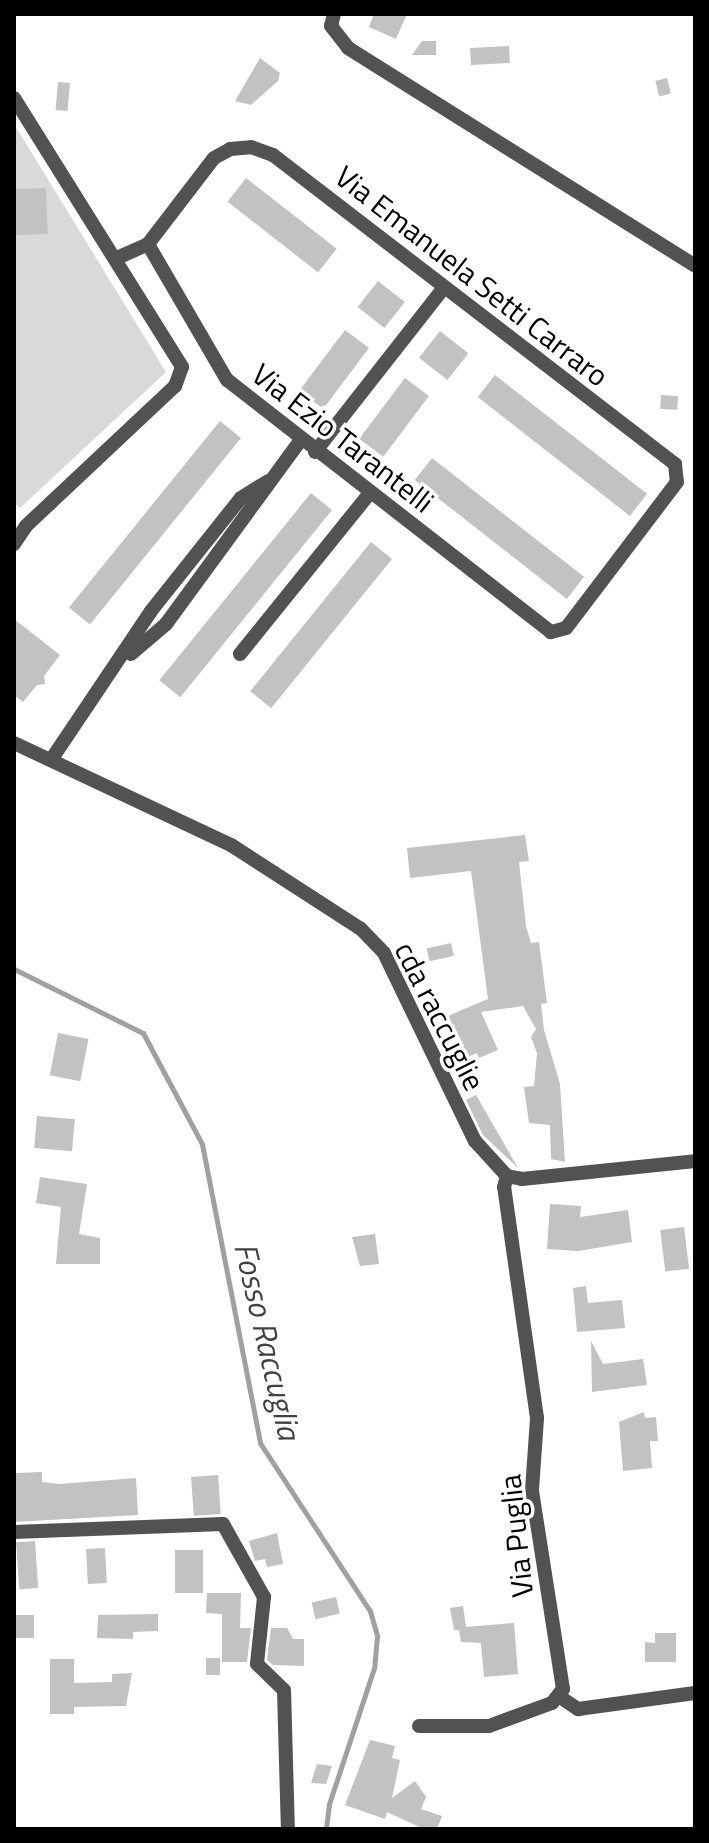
<!DOCTYPE html>
<style>
body{margin:0}
#map{position:relative;width:709px;height:1843px;overflow:hidden;background:#fff;font-family:"Titillium Web",sans-serif}
div>[style]{position:absolute}
.green>*{inset:0;background:#d9d9d9}
.stream>*{height:5px;margin:-2.5px;padding:0 2.5px;transform-origin:2.5px;border-radius:2.5px;background:#a0a0a0}
.building>*{inset:0;background:#c2c2c2;transform-origin:0 0}
.minor>*{height:14px;margin:-7px;padding:0 7px;transform-origin:7px;border-radius:7px;background:#525252}
span{translate:-50% -50%;white-space:nowrap;text-align:center;line-height:1.15;-webkit-text-stroke:7px #fff;paint-order:stroke}
.street-label{font-size:30px;color:#000}
.water-label{font-size:32px;color:#414141;font-style:italic}
.frame{position:absolute;inset:0;border:16px solid #000;pointer-events:none}
</style>
<div id="map">
<div class="green">
<div style="clip-path:polygon(14px 124px,166px 372px,20px 508px,14px 503px)"></div>
</div>
<div class="stream">
<div style="left:14px;top:969px;width:144px;rotate:26.4deg"></div>
<div style="left:143px;top:1033px;width:126px;rotate:62deg"></div>
<div style="left:202px;top:1144px;width:305px;rotate:79deg"></div>
<div style="left:260px;top:1443px;width:201px;rotate:56.8deg"></div>
<div style="left:370px;top:1611px;width:26px;rotate:74deg"></div>
<div style="left:377px;top:1636px;width:32px;rotate:95deg"></div>
<div style="left:374px;top:1668px;width:143px;rotate:108.3deg"></div>
<div style="left:329px;top:1804px;width:25px;rotate:97deg"></div>
</div>
<div class="building">
<div style="clip-path:polygon(374px 14px,407px 14px,396px 39px,369px 27px)"></div>
<div style="clip-path:polygon(422px 41px,436px 41px,436px 55px,412px 55px)"></div>
<div style="left:509px;top:46px;width:17px;height:39px;rotate:87deg"></div>
<div style="clip-path:polygon(260px 58px,280px 73px,278px 81px,251px 105px,235px 101px)"></div>
<div style="left:667px;top:78px;width:16px;height:12px;rotate:76deg"></div>
<div style="left:58px;top:82px;width:12px;height:28px;rotate:5deg"></div>
<div style="left:246px;top:178px;width:115px;height:30px;rotate:38deg"></div>
<div style="left:46px;top:188px;width:46px;height:32px;rotate:88deg"></div>
<div style="left:378px;top:281px;width:34px;height:33px;rotate:38deg"></div>
<div style="left:345px;top:330px;width:30px;height:76px;rotate:37deg"></div>
<div style="left:440px;top:331px;width:36px;height:34px;rotate:38deg"></div>
<div style="left:495px;top:375px;width:193px;height:28px;rotate:38deg"></div>
<div style="left:405px;top:378px;width:30px;height:76px;rotate:37deg"></div>
<div style="left:661px;top:395px;width:17px;height:14px;rotate:3deg"></div>
<div style="left:220px;top:421px;width:27px;height:240px;rotate:39deg"></div>
<div style="left:432px;top:458px;width:193px;height:28px;rotate:38deg"></div>
<div style="left:311px;top:493px;width:27px;height:241px;rotate:39deg"></div>
<div style="left:371px;top:542px;width:27px;height:192px;rotate:39deg"></div>
<div style="clip-path:polygon(14px 619px,60px 655px,44px 676px,45px 684px,37px 685px,23px 702px,14px 695px)"></div>
<div style="clip-path:polygon(525px 835px,529px 861px,519px 862px,526px 926px,531px 943px,539px 942px,547px 1003px,541px 1004px,544px 1030px,560px 1084px,565px 1162px,551px 1159px,550px 1125px,529px 1123px,524px 1087px,534px 1086px,537px 1053px,531px 1037px,536px 1029px,523px 1006px,481px 1012px,498px 1050px,479px 1058px,477px 1053px,461px 1060px,443px 1018px,488px 999px,471px 871px,410px 878px,407px 848px)"></div>
<div style="left:451px;top:943px;width:13px;height:25px;rotate:77deg"></div>
<div style="left:58px;top:1033px;width:31px;height:43px;rotate:11deg"></div>
<div style="clip-path:polygon(476px 1095px,518px 1168px,483px 1135px,466px 1100px)"></div>
<div style="left:37px;top:1116px;width:38px;height:32px;rotate:5deg"></div>
<div style="clip-path:polygon(40px 1177px,87px 1184px,79px 1234px,100px 1238px,100px 1264px,56px 1264px,61px 1207px,36px 1203px)"></div>
<div style="clip-path:polygon(550px 1204px,581px 1206px,580px 1217px,628px 1210px,632px 1242px,578px 1251px,547px 1249px)"></div>
<div style="left:684px;top:1227px;width:42px;height:24px;rotate:83deg"></div>
<div style="clip-path:polygon(375px 1234px,379px 1264px,360px 1266px,352px 1237px)"></div>
<div style="clip-path:polygon(586px 1286px,588px 1303px,622px 1300px,625px 1328px,577px 1332px,573px 1288px)"></div>
<div style="clip-path:polygon(591px 1341px,603px 1364px,643px 1359px,647px 1385px,592px 1392px)"></div>
<div style="clip-path:polygon(644px 1412px,645px 1418px,656px 1417px,658px 1441px,650px 1441px,652px 1468px,623px 1471px,619px 1422px)"></div>
<div style="clip-path:polygon(42px 1472px,42px 1482px,59px 1484px,136px 1478px,138px 1515px,14px 1522px,16px 1473px)"></div>
<div style="left:218px;top:1475px;width:39px;height:27px;rotate:86deg"></div>
<div style="clip-path:polygon(277px 1533px,283px 1564px,267px 1567px,265px 1559px,255px 1561px,249px 1541px)"></div>
<div style="left:35px;top:1541px;width:47px;height:19px;rotate:86deg"></div>
<div style="left:105px;top:1548px;width:35px;height:19px;rotate:87deg"></div>
<div style="left:175px;top:1550px;width:28px;height:43px"></div>
<div style="clip-path:polygon(207px 1593px,241px 1593px,240px 1628px,251px 1628px,247px 1662px,222px 1662px,222px 1614px,206px 1613px)"></div>
<div style="left:336px;top:1597px;width:17px;height:25px;rotate:77deg"></div>
<div style="clip-path:polygon(463px 1606px,466px 1627px,514px 1623px,518px 1674px,484px 1677px,481px 1643px,461px 1642px,459px 1630px,454px 1630px,450px 1608px)"></div>
<div style="clip-path:polygon(158px 1614px,158px 1631px,133px 1632px,133px 1639px,97px 1638px,98px 1615px)"></div>
<div style="left:34px;top:1615px;width:23px;height:20px;rotate:90deg"></div>
<div style="clip-path:polygon(271px 1628px,287px 1628px,293px 1639px,304px 1639px,304px 1666px,273px 1665px,267px 1660px)"></div>
<div style="clip-path:polygon(655px 1633px,676px 1633px,676px 1662px,645px 1662px,645px 1642px,655px 1643px)"></div>
<div style="left:206px;top:1658px;width:14px;height:17px"></div>
<div style="clip-path:polygon(50px 1659px,74px 1659px,74px 1683px,112px 1682px,112px 1674px,132px 1673px,126px 1706px,74px 1707px,74px 1714px,50px 1714px)"></div>
<div style="clip-path:polygon(370px 1740px,395px 1746px,392px 1758px,400px 1760px,392px 1798px,415px 1781px,426px 1797px,421px 1809px,442px 1816px,437px 1829px,424px 1829px,387px 1812px,385px 1819px,345px 1805px)"></div>
<div style="clip-path:polygon(317px 1764px,332px 1766px,326px 1784px,311px 1783px)"></div>
</div>
<div class="minor">
<div style="left:334px;top:14px;width:12px;rotate:104deg"></div>
<div style="left:331px;top:26px;width:28px;rotate:52deg"></div>
<div style="left:348px;top:48px;width:410px;rotate:32.1deg"></div>
<div style="left:14px;top:98px;width:317px;rotate:58deg"></div>
<div style="left:182px;top:367px;width:20px;rotate:110deg"></div>
<div style="left:175px;top:386px;width:204px;rotate:136.8deg"></div>
<div style="left:26px;top:526px;width:22px;rotate:124deg"></div>
<div style="left:117px;top:258px;width:34px;rotate:-24deg"></div>
<div style="left:148px;top:244px;width:108px;rotate:-52.5deg"></div>
<div style="left:214px;top:158px;width:18px;rotate:-29deg"></div>
<div style="left:230px;top:149px;width:21px;rotate:-5deg"></div>
<div style="left:251px;top:147px;width:23px;rotate:20deg"></div>
<div style="left:273px;top:155px;width:507px;rotate:37.55deg"></div>
<div style="left:675px;top:464px;width:18px;rotate:84deg"></div>
<div style="left:677px;top:482px;width:183px;rotate:127.2deg"></div>
<div style="left:566px;top:628px;width:16px;rotate:165deg"></div>
<div style="left:551px;top:632px;width:410px;rotate:-142.1deg"></div>
<div style="left:227px;top:380px;width:157px;rotate:-120.2deg"></div>
<div style="left:315px;top:452px;width:207px;rotate:-51.9deg"></div>
<div style="left:131px;top:654px;width:46px;rotate:-40.6deg"></div>
<div style="left:166px;top:624px;width:227px;rotate:-53.8deg"></div>
<div style="left:240px;top:654px;width:207px;rotate:-51.1deg"></div>
<div style="left:14px;top:743px;width:240px;rotate:25.2deg"></div>
<div style="left:231px;top:845px;width:155px;rotate:32.9deg"></div>
<div style="left:361px;top:929px;width:33px;rotate:46deg"></div>
<div style="left:384px;top:953px;width:209px;rotate:64.2deg"></div>
<div style="left:475px;top:1141px;width:47px;rotate:47.6deg"></div>
<div style="left:507px;top:1176px;width:15px;rotate:11deg"></div>
<div style="left:522px;top:1179px;width:174px;rotate:-5.9deg"></div>
<div style="left:51px;top:760px;width:179px;rotate:-56.1deg"></div>
<div style="left:151px;top:611px;width:144px;rotate:-51.5deg"></div>
<div style="left:241px;top:498px;width:31px;rotate:-32deg"></div>
<div style="left:14px;top:1532px;width:209px;rotate:-2.2deg"></div>
<div style="left:223px;top:1524px;width:84px;rotate:60.7deg"></div>
<div style="left:264px;top:1597px;width:67px;rotate:96deg"></div>
<div style="left:257px;top:1664px;width:37px;rotate:44deg"></div>
<div style="left:284px;top:1690px;width:139px;rotate:88.4deg"></div>
<div style="left:560px;top:1697px;width:22px;rotate:34deg"></div>
<div style="left:578px;top:1709px;width:118px;rotate:-7.8deg"></div>
<div style="left:419px;top:1726px;width:70px"></div>
<div style="left:489px;top:1726px;width:67px;rotate:-20.1deg"></div>
<div style="left:552px;top:1703px;width:18px;rotate:-52deg"></div>
<div style="left:563px;top:1689px;width:201px;rotate:-98.9deg"></div>
<div style="left:532px;top:1490px;width:72px;rotate:-86deg"></div>
<div style="left:537px;top:1418px;width:233px;rotate:-98.1deg"></div>
<div style="left:504px;top:1187px;width:11px;rotate:-75deg"></div>
</div>
<div class="street-label">
<span style="left:472px;top:276px;rotate:38deg">Via Emanuela Setti Carraro</span>
<span style="left:343px;top:438px;rotate:38deg">Via Ezio Tarantelli</span>
<span style="left:440px;top:1016px;rotate:63deg">cda raccuglie</span>
<span style="left:516px;top:1536px;rotate:-96deg">Via Puglia</span>
</div>
<div class="water-label">
<span style="left:268px;top:1341px;rotate:77deg">Fosso Raccuglia</span>
</div>
<div class="frame"></div>
</div>
